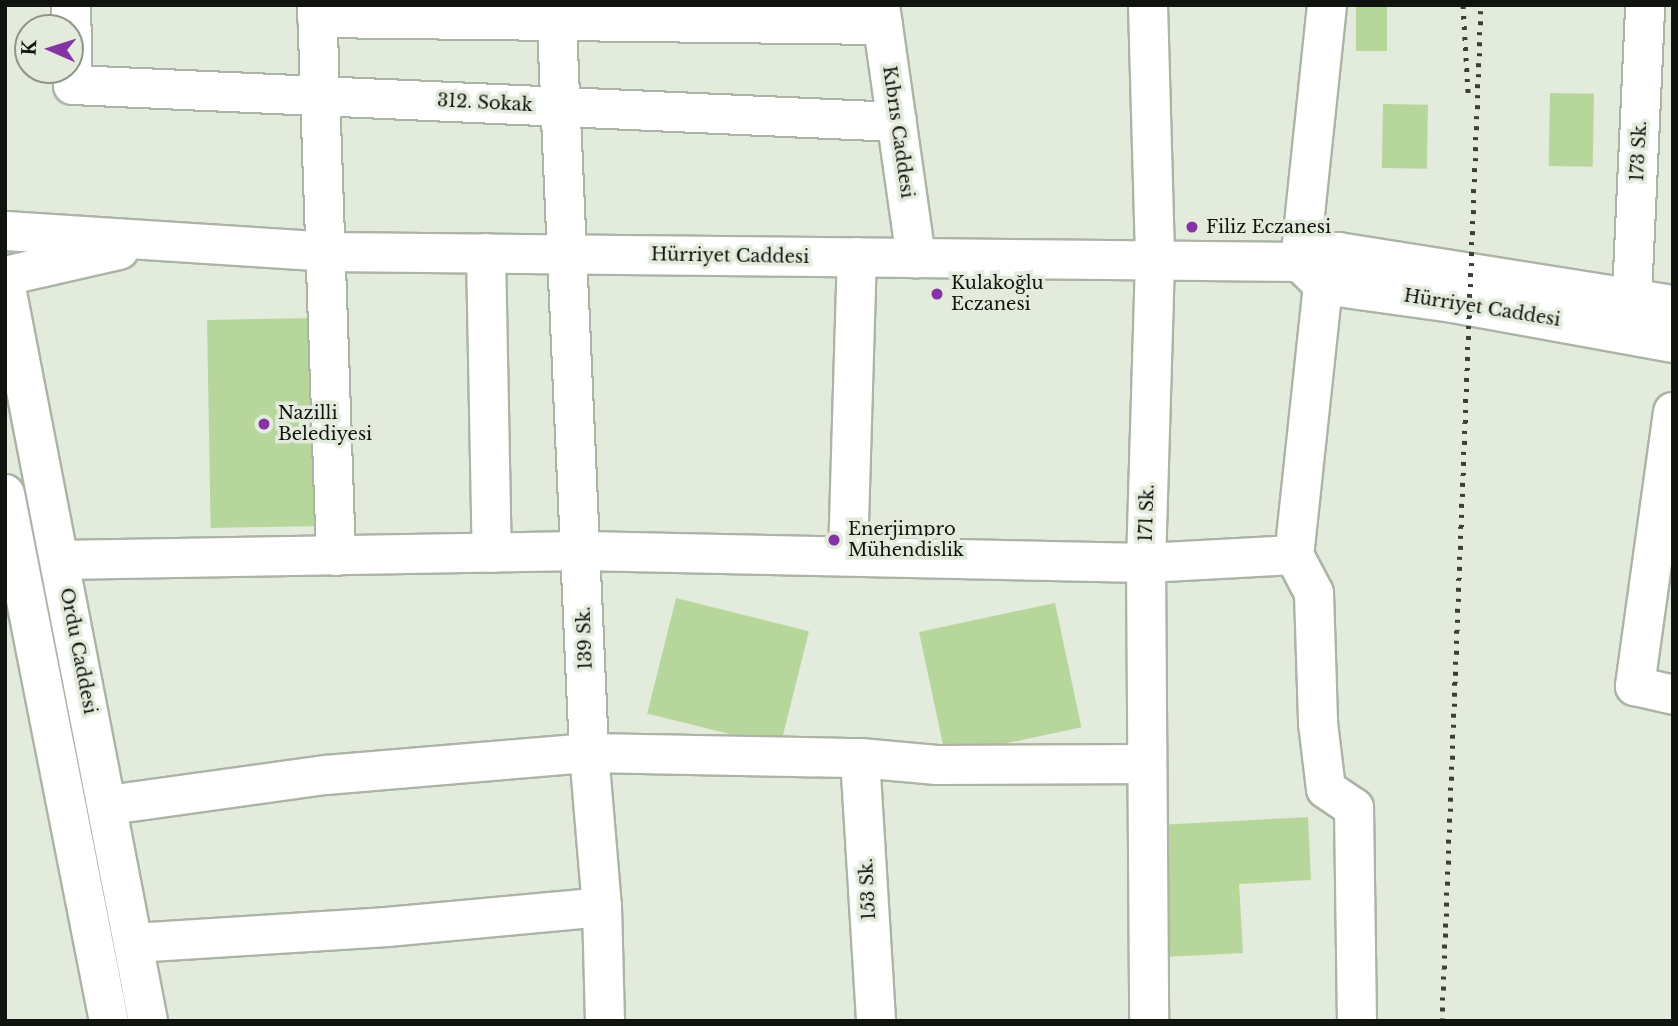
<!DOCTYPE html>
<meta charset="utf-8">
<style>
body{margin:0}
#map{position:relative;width:1678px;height:1026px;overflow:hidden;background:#e3ebdc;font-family:"Libre Baskerville",serif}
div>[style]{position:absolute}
.building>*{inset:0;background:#b7d69c;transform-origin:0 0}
.roads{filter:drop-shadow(2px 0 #acb4a6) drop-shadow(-2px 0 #acb4a6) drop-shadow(0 2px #acb4a6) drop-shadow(0 -2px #acb4a6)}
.minor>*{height:38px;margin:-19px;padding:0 19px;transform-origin:19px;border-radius:19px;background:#fff}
.major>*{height:38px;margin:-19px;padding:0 19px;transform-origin:19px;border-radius:19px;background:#fff}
.rail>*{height:5px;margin-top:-2.5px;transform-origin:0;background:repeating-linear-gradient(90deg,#3c3f38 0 3.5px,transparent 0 10.5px)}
.dots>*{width:19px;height:19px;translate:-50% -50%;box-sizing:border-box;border:4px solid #e3ebdc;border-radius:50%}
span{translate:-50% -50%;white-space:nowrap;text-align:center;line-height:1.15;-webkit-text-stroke:7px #e3ebdc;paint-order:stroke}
.street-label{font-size:18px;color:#11130e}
.poi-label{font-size:18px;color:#11130e}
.left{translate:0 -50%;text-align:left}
.frame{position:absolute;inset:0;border:7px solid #11130e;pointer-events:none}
.north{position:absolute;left:14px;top:14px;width:70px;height:70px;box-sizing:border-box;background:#e3ebdc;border:2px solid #8f958a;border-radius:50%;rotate:273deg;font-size:19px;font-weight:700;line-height:28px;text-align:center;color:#11130e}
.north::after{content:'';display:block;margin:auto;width:24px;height:32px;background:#8434a4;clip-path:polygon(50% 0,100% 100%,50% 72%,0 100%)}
</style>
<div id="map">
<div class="building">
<div style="left:1356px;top:5px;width:31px;height:46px"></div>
<div style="left:1550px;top:93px;width:44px;height:73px;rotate:1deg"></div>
<div style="left:1383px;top:104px;width:45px;height:64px;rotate:1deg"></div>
<div style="left:318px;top:318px;width:208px;height:111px;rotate:89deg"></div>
<div style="left:676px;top:598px;width:137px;height:119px;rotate:14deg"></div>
<div style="left:1055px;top:603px;width:127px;height:139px;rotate:78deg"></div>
<div style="clip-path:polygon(1308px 817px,1311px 880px,1239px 884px,1243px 953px,1164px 957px,1157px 825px)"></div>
</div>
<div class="roads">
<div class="minor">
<div style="left:71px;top:5px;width:80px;rotate:88.6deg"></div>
<div style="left:73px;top:85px;width:825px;rotate:2.57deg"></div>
<div style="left:317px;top:5px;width:551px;rotate:88.03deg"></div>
<div style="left:556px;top:5px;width:749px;rotate:87.47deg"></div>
<div style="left:589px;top:753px;width:155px;rotate:85.2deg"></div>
<div style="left:602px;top:907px;width:114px;rotate:88.5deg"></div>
<div style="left:880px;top:5px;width:256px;rotate:81.9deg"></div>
<div style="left:1148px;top:5px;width:256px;rotate:88.4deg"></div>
<div style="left:1155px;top:261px;width:302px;rotate:91.7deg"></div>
<div style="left:1146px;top:563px;width:458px;rotate:89.6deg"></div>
<div style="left:317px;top:18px;width:566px;rotate:0.71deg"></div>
<div style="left:486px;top:253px;width:300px;rotate:88.9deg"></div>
<div style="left:1300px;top:262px;width:258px;rotate:-84deg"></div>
<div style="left:1323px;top:285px;width:272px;rotate:96.1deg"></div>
<div style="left:1294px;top:555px;width:43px;rotate:62.2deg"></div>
<div style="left:1314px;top:593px;width:130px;rotate:88.2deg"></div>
<div style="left:1318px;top:723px;width:66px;rotate:83.1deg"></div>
<div style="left:1326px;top:789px;width:34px;rotate:34deg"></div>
<div style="left:1354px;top:808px;width:213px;rotate:89.2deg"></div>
<div style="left:1632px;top:296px;width:291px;rotate:-87.4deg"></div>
<div style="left:1673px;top:412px;width:277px;rotate:97.9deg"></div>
<div style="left:1635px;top:686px;width:39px;rotate:13deg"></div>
<div style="left:848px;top:556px;width:299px;rotate:-88.3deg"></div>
<div style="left:60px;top:560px;width:522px;rotate:-0.99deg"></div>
<div style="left:582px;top:551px;width:564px;rotate:1.22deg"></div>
<div style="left:1146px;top:563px;width:148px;rotate:-3.1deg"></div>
<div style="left:860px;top:758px;width:263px;rotate:86.5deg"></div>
<div style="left:109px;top:805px;width:219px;rotate:-7.9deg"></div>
<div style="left:326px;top:775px;width:264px;rotate:-4.8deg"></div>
<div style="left:589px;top:753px;width:271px;rotate:1.1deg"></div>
<div style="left:860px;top:758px;width:77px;rotate:5.2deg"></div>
<div style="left:937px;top:765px;width:210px;rotate:-0.3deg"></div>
<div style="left:134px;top:943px;width:254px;rotate:-3.6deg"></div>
<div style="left:387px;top:927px;width:216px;rotate:-5.3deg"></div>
</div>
<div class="major">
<div style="left:6px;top:231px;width:322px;rotate:3.7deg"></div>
<div style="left:327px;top:252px;width:973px;rotate:0.59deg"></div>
<div style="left:1300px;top:262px;width:39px;rotate:-15deg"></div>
<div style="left:1338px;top:252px;width:339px;rotate:9deg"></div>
<div style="left:1300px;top:262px;width:33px;rotate:45deg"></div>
<div style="left:1323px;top:285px;width:131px;rotate:7.9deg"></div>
<div style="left:1453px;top:303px;width:224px;rotate:10.3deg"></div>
<div style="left:5px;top:276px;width:117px;rotate:-12.8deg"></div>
<div style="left:5px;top:282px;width:753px;rotate:79.05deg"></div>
<div style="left:5px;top:494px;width:537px;rotate:78.84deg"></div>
</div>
</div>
<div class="rail">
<div style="left:1463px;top:5px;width:88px;rotate:86.7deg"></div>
<div style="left:1442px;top:1021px;width:1017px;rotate:-87.8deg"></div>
</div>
<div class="dots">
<div style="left:1192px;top:227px;background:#8434a4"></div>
<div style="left:937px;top:294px;background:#8434a4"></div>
<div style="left:264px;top:424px;background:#8434a4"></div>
<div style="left:834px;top:540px;background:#8434a4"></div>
</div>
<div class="street-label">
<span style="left:485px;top:103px;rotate:3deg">312. Sokak</span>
<span style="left:898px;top:132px;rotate:82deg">Kıbrıs Caddesi</span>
<span style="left:1639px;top:151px;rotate:-87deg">173 Sk.</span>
<span style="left:730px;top:256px;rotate:1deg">Hürriyet Caddesi</span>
<span style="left:1482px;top:308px;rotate:9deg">Hürriyet Caddesi</span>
<span style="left:1147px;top:513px;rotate:-88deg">171 Sk.</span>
<span style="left:585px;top:638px;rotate:-92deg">139 Sk.</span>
<span style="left:78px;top:651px;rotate:79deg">Ordu Caddesi</span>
<span style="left:868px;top:889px;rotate:-93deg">153 Sk.</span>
</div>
<div class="poi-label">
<span class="left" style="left:1206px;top:227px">Filiz Eczanesi</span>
<span class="left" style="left:951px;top:294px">Kulakoğlu<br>Eczanesi</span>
<span class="left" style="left:278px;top:424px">Nazilli<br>Belediyesi</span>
<span class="left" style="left:848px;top:540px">Enerjimpro<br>Mühendislik</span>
</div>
<div class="frame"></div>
<div class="north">K</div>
</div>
